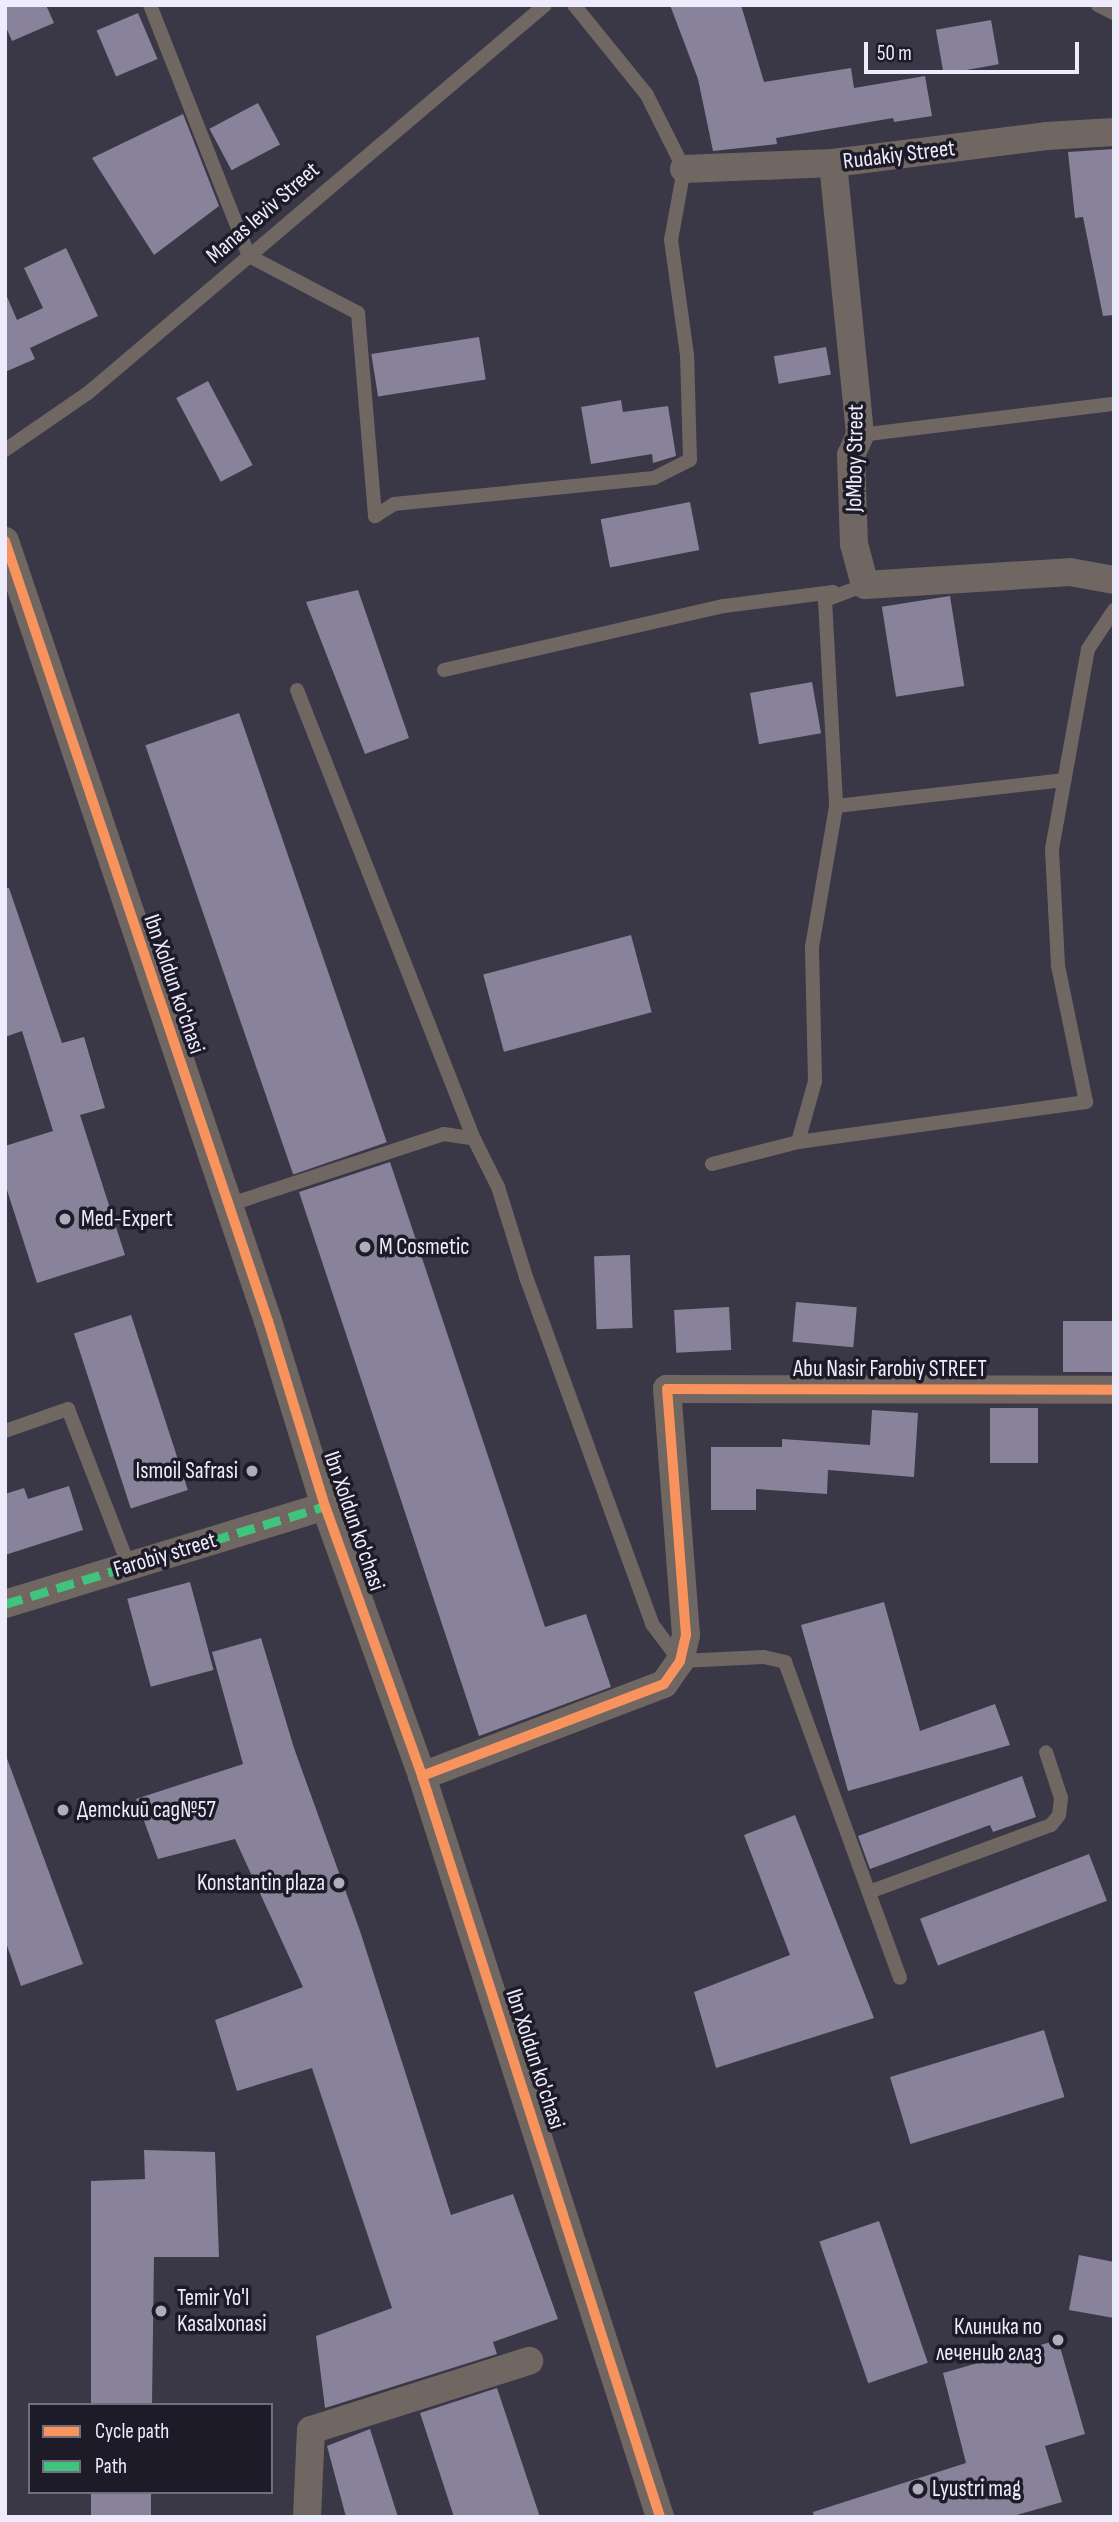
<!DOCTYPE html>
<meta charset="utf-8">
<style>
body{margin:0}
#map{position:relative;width:1119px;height:2522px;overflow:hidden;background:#3a3747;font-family:"Sofia Sans Condensed",sans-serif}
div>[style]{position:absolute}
.building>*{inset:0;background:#88829a;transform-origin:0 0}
.lane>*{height:14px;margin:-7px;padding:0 7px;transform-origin:7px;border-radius:7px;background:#716762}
.street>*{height:28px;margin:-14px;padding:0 14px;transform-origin:14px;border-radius:14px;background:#716762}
.quiet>*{height:9px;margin-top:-4.5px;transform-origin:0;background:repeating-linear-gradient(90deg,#40c37c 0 18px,transparent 0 27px)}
.cycleway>*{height:10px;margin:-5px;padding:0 5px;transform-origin:5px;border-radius:5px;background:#f8935d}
.dots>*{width:19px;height:19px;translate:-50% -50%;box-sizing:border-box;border:4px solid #1e1b28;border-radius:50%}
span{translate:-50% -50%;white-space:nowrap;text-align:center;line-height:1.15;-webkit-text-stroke:7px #1e1b28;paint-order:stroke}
.street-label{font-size:23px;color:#eeebfd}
.poi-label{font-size:23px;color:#eeebfd}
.left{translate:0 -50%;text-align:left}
.right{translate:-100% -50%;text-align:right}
.frame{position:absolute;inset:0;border:7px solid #eeebfd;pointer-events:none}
.legend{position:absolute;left:28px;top:2403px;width:245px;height:91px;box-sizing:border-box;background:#1e1b28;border:2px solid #716e7d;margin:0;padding:9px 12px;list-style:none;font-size:21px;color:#eeebfd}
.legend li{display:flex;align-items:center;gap:14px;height:35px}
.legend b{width:35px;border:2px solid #716e7d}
.scale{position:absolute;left:864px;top:42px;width:215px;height:32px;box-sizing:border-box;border:4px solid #eeebfd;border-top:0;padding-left:9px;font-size:21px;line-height:24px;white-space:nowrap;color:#eeebfd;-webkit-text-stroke:5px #1e1b28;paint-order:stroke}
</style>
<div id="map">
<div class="building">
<div style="clip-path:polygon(5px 5px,46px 5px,54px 23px,12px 41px,5px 25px)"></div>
<div style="clip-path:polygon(670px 5px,741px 5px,764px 82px,851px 68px,854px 88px,925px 76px,932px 116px,894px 122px,893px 118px,776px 138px,777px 144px,713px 151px,698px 79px)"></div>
<div style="left:138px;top:13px;width:50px;height:45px;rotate:67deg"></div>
<div style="left:991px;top:20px;width:45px;height:56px;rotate:80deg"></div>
<div style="left:258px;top:103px;width:47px;height:55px;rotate:62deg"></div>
<div style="clip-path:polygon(183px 114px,219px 206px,154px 255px,92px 158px)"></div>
<div style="clip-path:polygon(1114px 149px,1114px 315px,1103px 316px,1083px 217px,1075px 218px,1068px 152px)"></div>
<div style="clip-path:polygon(66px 248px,98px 316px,30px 348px,35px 359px,5px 372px,5px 292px,17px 320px,43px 308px,24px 268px)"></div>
<div style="left:479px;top:337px;width:43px;height:109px;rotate:81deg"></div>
<div style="left:826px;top:347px;width:28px;height:53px;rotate:80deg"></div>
<div style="left:208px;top:381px;width:95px;height:36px;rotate:62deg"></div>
<div style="clip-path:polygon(621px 400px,623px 412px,668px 406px,676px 456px,653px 463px,652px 454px,591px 464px,581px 407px)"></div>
<div style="left:690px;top:502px;width:49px;height:91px;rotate:79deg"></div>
<div style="clip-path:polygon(358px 590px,409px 738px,365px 754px,306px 602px)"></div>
<div style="left:950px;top:596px;width:91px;height:69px;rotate:81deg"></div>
<div style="left:812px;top:682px;width:52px;height:63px;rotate:80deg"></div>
<div style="left:239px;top:713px;width:454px;height:99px;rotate:71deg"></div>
<div style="clip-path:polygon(5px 888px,9px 888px,62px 1043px,84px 1037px,105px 1108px,80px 1115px,125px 1255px,37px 1283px,5px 1184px,5px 1146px,53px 1131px,22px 1031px,5px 1037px)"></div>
<div style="left:631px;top:935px;width:80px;height:153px;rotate:75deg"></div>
<div style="clip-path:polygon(390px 1162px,545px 1627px,586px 1614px,611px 1687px,479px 1736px,299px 1192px)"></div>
<div style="left:630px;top:1255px;width:73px;height:36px;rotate:88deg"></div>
<div style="left:796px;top:1302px;width:61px;height:40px;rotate:5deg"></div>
<div style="left:729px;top:1307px;width:43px;height:55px;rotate:87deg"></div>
<div style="left:131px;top:1315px;width:184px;height:60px;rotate:72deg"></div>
<div style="left:1063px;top:1321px;width:51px;height:51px"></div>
<div style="left:990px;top:1408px;width:48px;height:55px"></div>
<div style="clip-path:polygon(872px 1410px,918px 1413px,914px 1477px,828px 1470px,827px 1494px,756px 1489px,756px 1510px,711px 1510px,711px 1447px,782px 1447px,782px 1439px,870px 1445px)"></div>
<div style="clip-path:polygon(69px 1486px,83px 1530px,5px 1555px,5px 1494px,24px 1488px,28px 1499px)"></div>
<div style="left:190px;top:1582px;width:91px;height:65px;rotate:75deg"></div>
<div style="clip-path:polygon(884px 1602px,920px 1731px,995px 1704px,1010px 1745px,848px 1791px,801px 1625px)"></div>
<div style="clip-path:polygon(261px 1638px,294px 1748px,360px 1931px,451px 2215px,513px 2194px,558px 2319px,493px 2342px,497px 2354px,325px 2408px,316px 2336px,392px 2308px,312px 2068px,237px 2091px,215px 2020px,303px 1987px,235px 1839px,158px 1859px,136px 1799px,243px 1764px,212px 1652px)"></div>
<div style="clip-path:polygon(5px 1753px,83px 1964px,21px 1986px,5px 1940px)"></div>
<div style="clip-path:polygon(1022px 1776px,1036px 1817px,993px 1832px,990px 1825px,870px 1869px,858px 1836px)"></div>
<div style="clip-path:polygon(795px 1815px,874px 2018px,716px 2068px,694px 1992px,790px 1955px,744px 1835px)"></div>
<div style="left:1089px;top:1854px;width:50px;height:181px;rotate:69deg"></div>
<div style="left:1044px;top:2030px;width:70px;height:161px;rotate:73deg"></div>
<div style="clip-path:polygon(144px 2150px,215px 2152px,219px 2257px,154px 2257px,152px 2405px,91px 2405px,91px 2181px,145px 2179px)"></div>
<div style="left:879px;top:2221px;width:150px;height:63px;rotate:71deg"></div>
<div style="clip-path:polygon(1079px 2255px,1114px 2262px,1114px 2318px,1069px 2310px)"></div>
<div style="clip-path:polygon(1058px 2340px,1085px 2434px,1045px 2446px,1062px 2502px,1010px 2517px,814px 2517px,813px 2512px,966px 2463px,943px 2373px)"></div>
<div style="clip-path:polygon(497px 2388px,540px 2517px,454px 2517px,420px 2413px)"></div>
<div style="clip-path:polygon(370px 2429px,398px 2517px,346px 2517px,327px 2446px)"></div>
<div style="left:91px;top:2492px;width:60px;height:25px"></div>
</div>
<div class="lane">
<div style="left:150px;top:5px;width:270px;rotate:68.5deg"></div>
<div style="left:249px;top:256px;width:123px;rotate:27.6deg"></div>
<div style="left:358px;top:313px;width:204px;rotate:85.2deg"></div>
<div style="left:375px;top:516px;width:22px;rotate:-32deg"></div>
<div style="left:394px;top:504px;width:261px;rotate:-5.7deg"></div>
<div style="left:654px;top:478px;width:40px;rotate:-26.6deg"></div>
<div style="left:690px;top:460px;width:105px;rotate:-91.6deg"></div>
<div style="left:687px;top:355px;width:116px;rotate:-97.9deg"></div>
<div style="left:671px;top:240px;width:72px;rotate:-79.6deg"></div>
<div style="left:684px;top:169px;width:83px;rotate:-116.6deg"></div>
<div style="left:647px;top:95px;width:116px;rotate:-129deg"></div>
<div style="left:1098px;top:5px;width:18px;rotate:27deg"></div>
<div style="left:860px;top:435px;width:256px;rotate:-7deg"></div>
<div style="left:5px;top:450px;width:101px;rotate:-34.5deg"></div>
<div style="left:88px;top:393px;width:599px;rotate:-40.33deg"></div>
<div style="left:865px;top:585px;width:43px;rotate:159.4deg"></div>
<div style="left:825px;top:600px;width:206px;rotate:86.9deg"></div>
<div style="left:836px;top:806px;width:230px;rotate:-6.5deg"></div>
<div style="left:444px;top:670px;width:287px;rotate:-12.9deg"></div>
<div style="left:724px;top:606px;width:110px;rotate:-7.3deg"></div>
<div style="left:297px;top:690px;width:483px;rotate:68.5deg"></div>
<div style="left:798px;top:1142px;width:291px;rotate:-7.9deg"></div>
<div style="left:1086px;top:1102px;width:140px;rotate:-101.6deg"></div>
<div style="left:1058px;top:965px;width:116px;rotate:-93deg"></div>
<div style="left:1052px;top:849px;width:203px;rotate:-79.8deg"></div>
<div style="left:1088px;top:649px;width:47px;rotate:-56.3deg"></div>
<div style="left:712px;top:1164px;width:89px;rotate:-14.3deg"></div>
<div style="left:798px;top:1142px;width:63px;rotate:-74.4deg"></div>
<div style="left:815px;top:1081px;width:134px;rotate:-91.3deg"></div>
<div style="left:812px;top:947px;width:143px;rotate:-80.3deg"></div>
<div style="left:228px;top:1205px;width:227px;rotate:-18.2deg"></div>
<div style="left:444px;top:1134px;width:30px;rotate:9deg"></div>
<div style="left:474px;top:1139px;width:54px;rotate:63.4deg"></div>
<div style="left:498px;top:1187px;width:94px;rotate:72.7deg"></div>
<div style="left:526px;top:1277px;width:369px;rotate:70deg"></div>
<div style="left:652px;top:1624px;width:46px;rotate:52.9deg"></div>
<div style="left:680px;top:1661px;width:84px;rotate:-2.7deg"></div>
<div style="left:764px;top:1657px;width:22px;rotate:13deg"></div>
<div style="left:785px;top:1662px;width:336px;rotate:70deg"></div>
<div style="left:5px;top:1431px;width:67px;rotate:-19.2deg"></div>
<div style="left:68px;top:1409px;width:168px;rotate:68.8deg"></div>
<div style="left:869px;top:1892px;width:194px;rotate:-20.2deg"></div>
<div style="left:1051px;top:1825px;width:13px;rotate:-51deg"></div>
<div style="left:1059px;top:1815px;width:17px;rotate:-83deg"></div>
<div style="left:1061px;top:1798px;width:48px;rotate:-108.1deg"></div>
</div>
<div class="street">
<div style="left:833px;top:163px;width:273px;rotate:84.3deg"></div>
<div style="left:860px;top:435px;width:22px;rotate:114deg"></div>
<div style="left:851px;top:455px;width:89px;rotate:88.1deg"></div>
<div style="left:854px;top:544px;width:42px;rotate:75deg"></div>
<div style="left:865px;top:585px;width:205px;rotate:-3.6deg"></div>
<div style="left:1070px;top:572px;width:45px;rotate:10.3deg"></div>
<div style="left:684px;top:169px;width:149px;rotate:-2.3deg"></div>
<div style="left:833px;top:163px;width:215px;rotate:-7.2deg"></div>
<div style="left:1046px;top:136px;width:68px;rotate:-3.4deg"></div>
<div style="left:5px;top:541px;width:823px;rotate:71.37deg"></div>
<div style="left:268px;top:1321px;width:194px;rotate:72.9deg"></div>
<div style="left:325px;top:1506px;width:287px;rotate:70.2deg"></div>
<div style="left:422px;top:1776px;width:778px;rotate:72.19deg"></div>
<div style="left:5px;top:1604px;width:335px;rotate:-17deg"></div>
<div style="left:422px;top:1776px;width:259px;rotate:-20.8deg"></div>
<div style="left:664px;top:1684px;width:28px;rotate:-55deg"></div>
<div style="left:680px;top:1661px;width:27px;rotate:-77deg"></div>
<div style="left:686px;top:1635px;width:247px;rotate:-94.4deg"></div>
<div style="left:667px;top:1389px;width:447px;rotate:0.1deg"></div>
<div style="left:307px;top:2517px;width:87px;rotate:-87.4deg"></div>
<div style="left:311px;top:2430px;width:229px;rotate:-17.6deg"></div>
</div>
<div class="quiet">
<div style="left:5px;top:1604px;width:335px;rotate:-17deg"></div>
</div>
<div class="cycleway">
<div style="left:5px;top:541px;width:823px;rotate:71.37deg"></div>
<div style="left:268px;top:1321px;width:194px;rotate:72.9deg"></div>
<div style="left:325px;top:1506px;width:287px;rotate:70.2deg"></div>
<div style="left:422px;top:1776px;width:778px;rotate:72.19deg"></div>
<div style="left:422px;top:1776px;width:259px;rotate:-20.8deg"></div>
<div style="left:664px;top:1684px;width:28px;rotate:-55deg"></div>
<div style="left:680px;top:1661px;width:27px;rotate:-77deg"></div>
<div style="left:686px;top:1635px;width:247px;rotate:-94.4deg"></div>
<div style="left:667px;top:1389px;width:447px;rotate:0.1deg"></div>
</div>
<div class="dots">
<div style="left:65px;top:1219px;background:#afacbd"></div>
<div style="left:365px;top:1247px;background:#afacbd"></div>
<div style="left:252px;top:1471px;background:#afacbd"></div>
<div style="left:63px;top:1810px;background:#afacbd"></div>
<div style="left:339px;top:1883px;background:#afacbd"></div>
<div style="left:161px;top:2311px;background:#afacbd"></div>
<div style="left:1058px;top:2340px;background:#afacbd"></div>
<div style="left:918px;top:2489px;background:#afacbd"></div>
</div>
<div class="street-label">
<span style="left:899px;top:155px;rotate:-7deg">Rudakiy Street</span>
<span style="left:263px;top:213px;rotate:-41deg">Manas leviv Street</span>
<span style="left:855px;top:458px;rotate:-89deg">JoMboy Street</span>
<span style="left:174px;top:984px;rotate:71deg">Ibn Xoldun ko'chasi</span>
<span style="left:890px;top:1369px">Abu Nasir Farobiy STREET</span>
<span style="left:354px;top:1521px;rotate:71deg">Ibn Xoldun ko'chasi</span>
<span style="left:165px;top:1555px;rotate:-17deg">Farobiy street</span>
<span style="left:535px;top:2059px;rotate:72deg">Ibn Xoldun ko'chasi</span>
</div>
<div class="poi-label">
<span class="left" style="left:81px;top:1219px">Med-Expert</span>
<span class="left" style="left:379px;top:1247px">M Cosmetic</span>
<span class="right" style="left:238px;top:1471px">Ismoil Safrasi</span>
<span class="left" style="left:77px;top:1810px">Детский сад№57</span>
<span class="right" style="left:325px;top:1883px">Konstantin plaza</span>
<span class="left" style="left:177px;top:2311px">Temir Yo'l<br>Kasalxonasi</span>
<span class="right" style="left:1042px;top:2340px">Клиника по<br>лечению глаз</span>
<span class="left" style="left:932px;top:2489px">Lyustri mag</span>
</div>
<div class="frame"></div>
<ul class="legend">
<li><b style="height:9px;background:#f8935d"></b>Cycle path</li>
<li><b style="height:9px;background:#40c37c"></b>Path</li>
</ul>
<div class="scale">50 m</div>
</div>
